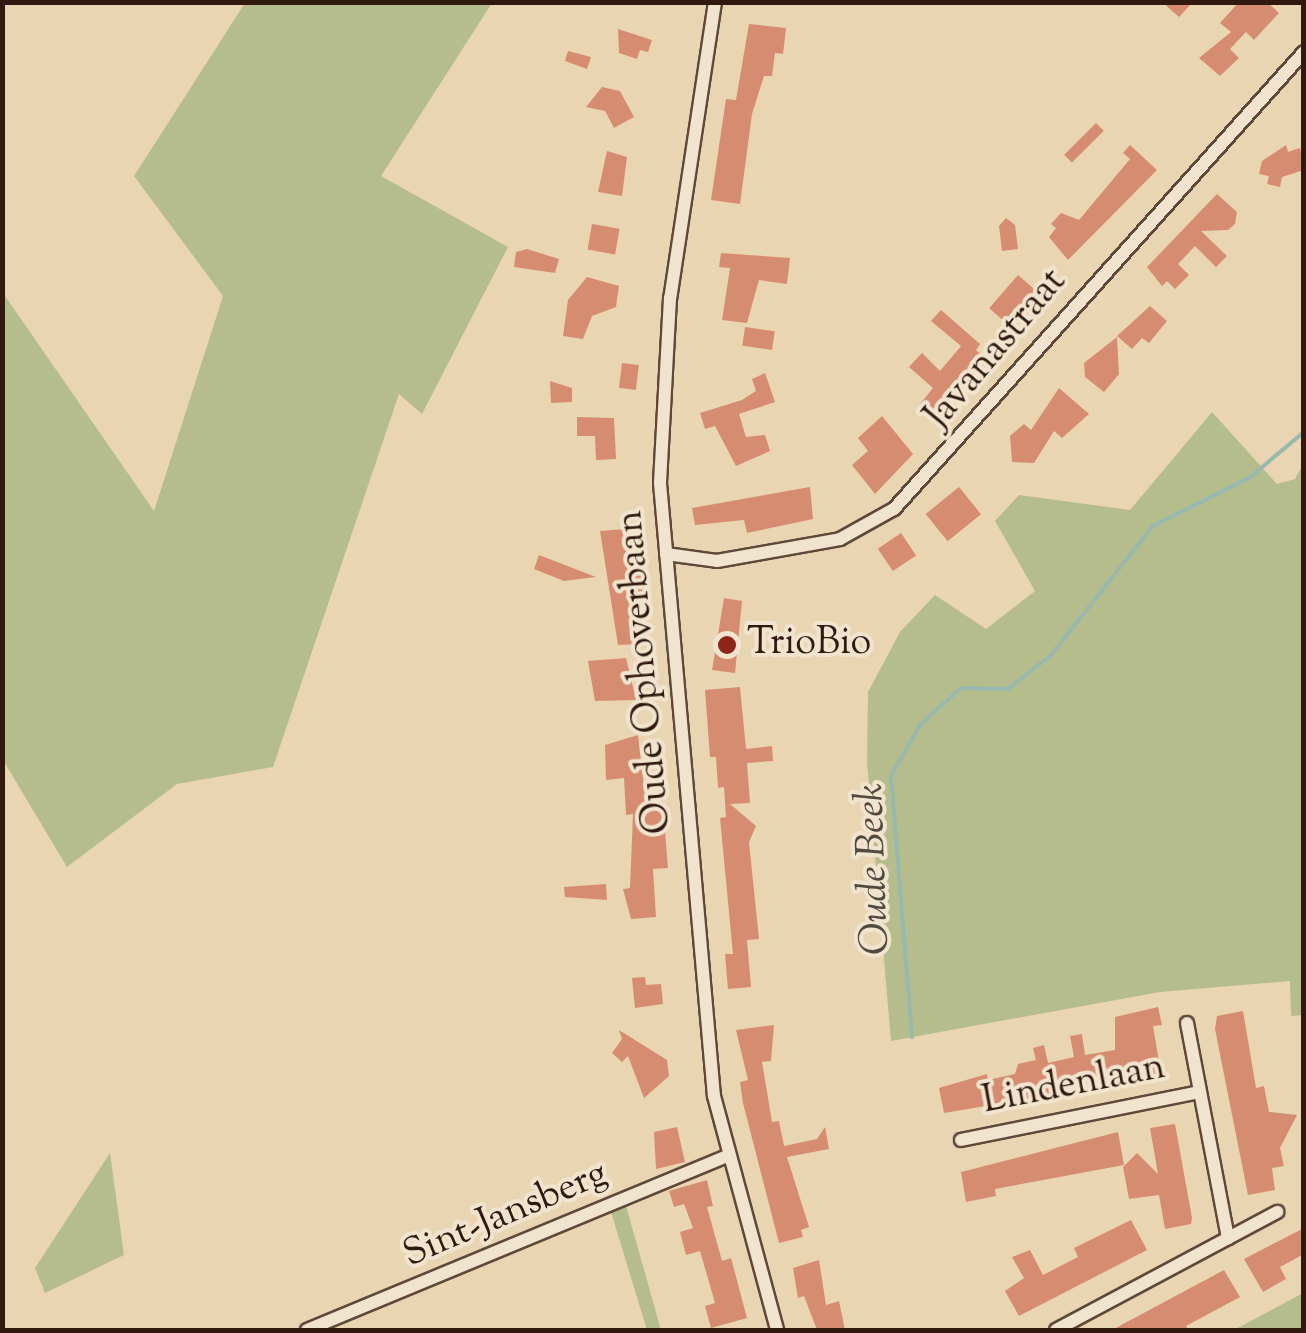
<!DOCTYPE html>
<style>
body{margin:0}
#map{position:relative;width:1306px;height:1333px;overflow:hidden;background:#ead5b3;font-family:"Sorts Mill Goudy",serif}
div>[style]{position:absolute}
.green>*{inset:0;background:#b6bd8c}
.stream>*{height:4px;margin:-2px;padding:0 2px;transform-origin:2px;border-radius:2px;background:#98b9ad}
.building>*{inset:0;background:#d68c70;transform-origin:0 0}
.roads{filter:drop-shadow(2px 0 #5f4839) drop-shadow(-2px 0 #5f4839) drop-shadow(0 2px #5f4839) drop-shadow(0 -2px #5f4839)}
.minor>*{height:12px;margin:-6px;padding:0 6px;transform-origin:6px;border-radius:6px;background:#f1e4ce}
.dots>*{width:28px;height:28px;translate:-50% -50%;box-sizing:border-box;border:5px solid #f1e4ce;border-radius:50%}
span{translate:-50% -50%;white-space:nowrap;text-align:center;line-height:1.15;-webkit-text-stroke:8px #f1e4ce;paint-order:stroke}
.street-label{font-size:38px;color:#311910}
.poi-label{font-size:38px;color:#311910}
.left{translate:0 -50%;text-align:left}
.water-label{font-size:40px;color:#50493f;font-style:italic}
.frame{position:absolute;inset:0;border:5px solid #311910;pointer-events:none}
</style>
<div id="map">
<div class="green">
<div style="clip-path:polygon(245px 3px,492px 3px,381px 176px,508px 247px,422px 414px,399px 394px,273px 767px,177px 784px,67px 867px,3px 760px,3px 293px,154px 511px,223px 296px,134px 176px)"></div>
<div style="clip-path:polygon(1212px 412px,1277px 484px,1295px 479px,1303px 464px,1303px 1015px,1291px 1016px,1290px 981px,1160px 992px,891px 1041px,867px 763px,868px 692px,900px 632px,935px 595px,986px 629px,1035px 591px,995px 521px,1019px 495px,1130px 510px)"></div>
<div style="clip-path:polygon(110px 1153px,124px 1255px,45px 1293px,35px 1268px)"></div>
<div style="clip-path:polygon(626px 1206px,661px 1330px,647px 1330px,611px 1212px)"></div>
<div style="clip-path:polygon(1303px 1293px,1303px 1330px,1234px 1330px,1264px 1314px)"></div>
</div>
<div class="stream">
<div style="left:912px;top:1037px;width:262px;rotate:-94.6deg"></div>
<div style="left:891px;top:776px;width:59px;rotate:-60.4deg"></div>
<div style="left:920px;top:725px;width:55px;rotate:-42.1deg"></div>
<div style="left:961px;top:688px;width:47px;rotate:1.2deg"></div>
<div style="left:1008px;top:689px;width:53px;rotate:-38.2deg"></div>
<div style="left:1050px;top:656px;width:166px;rotate:-51.6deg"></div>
<div style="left:1153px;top:526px;width:107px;rotate:-26.6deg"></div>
<div style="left:1249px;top:478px;width:72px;rotate:-39.9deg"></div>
</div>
<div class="building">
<div style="clip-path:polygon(1162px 2px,1193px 2px,1179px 17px)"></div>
<div style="clip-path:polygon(1239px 2px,1267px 2px,1279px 13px,1254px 40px,1246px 32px,1230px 49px,1239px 58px,1220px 76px,1199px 58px,1231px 32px,1220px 23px)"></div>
<div style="clip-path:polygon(749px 24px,786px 28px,783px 54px,775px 53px,772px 76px,764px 76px,752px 114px,740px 204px,711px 200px,726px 99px,736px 100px)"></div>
<div style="clip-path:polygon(618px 29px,652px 40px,648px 52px,640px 50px,637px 59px,619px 53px)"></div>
<div style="clip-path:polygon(568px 51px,591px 57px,587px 69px,565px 61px)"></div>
<div style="clip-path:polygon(602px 87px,620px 91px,634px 117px,614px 128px,605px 111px,586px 107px)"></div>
<div style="left:1096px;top:123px;width:11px;height:45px;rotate:45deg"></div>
<div style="clip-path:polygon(1130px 145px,1157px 170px,1068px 260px,1049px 237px,1056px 228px,1051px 224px,1061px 213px,1079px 220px,1130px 159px,1123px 153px)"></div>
<div style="clip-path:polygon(1286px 145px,1288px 152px,1300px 148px,1304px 170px,1282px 177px,1280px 187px,1267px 184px,1269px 176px,1259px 174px,1262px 161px)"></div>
<div style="clip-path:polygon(607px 151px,627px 157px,622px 196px,598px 192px)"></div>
<div style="clip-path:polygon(1217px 194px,1237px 212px,1235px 224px,1228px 230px,1201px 231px,1227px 256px,1216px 267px,1195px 246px,1178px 264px,1189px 275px,1175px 289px,1167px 281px,1162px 286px,1147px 267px)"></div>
<div style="clip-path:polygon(1006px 218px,1015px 225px,1018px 249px,1002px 251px,999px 226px)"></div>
<div style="left:592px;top:224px;width:28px;height:26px;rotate:10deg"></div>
<div style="clip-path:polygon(527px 249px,559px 259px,555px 273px,514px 267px,516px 252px)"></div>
<div style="clip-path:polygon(721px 253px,790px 258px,787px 284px,759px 280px,747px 323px,722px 320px,730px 268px,719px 267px)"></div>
<div style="left:1018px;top:275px;width:29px;height:44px;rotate:41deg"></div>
<div style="clip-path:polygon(587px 277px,619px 286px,616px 307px,592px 316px,583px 339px,563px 336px,568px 300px)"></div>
<div style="clip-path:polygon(1150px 306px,1167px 321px,1149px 343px,1142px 338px,1132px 349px,1117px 336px)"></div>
<div style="clip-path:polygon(941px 310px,980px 344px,976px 350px,985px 358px,935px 417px,920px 404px,933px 388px,909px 367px,922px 353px,940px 371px,961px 346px,931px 321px)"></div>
<div style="left:745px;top:327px;width:30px;height:19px;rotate:8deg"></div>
<div style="clip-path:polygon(1117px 337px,1119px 374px,1104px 392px,1085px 377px,1084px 363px)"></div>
<div style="left:622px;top:363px;width:17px;height:25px;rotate:7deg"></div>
<div style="clip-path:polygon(765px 373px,775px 402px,739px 414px,746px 437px,765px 435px,770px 451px,736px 466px,715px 426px,705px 429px,700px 413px,742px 400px,756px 391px,752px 379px)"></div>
<div style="clip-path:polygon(550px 381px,572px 388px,572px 402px,551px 403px)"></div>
<div style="clip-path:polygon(1059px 388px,1089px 414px,1062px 438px,1054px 431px,1034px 463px,1012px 462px,1010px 436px,1024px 424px,1031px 430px)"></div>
<div style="clip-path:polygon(882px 416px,913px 454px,875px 494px,852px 465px,868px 451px,858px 438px)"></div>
<div style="clip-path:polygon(577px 417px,614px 418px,616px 459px,596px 460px,595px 436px,577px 436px)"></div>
<div style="clip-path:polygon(810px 487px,813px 519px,747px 533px,744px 520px,695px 525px,692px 508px)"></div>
<div style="left:959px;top:487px;width:35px;height:43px;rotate:51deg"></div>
<div style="clip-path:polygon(638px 528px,645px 596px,635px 597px,639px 644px,618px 645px,600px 531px)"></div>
<div style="left:901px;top:533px;width:27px;height:28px;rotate:56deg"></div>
<div style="clip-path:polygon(539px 555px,596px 577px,564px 581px,534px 569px)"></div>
<div style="clip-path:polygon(724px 598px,742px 601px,735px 673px,712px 670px)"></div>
<div style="clip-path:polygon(626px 658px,636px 700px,595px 701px,588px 661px)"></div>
<div style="clip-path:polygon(740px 687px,746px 749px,772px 746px,773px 761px,747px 763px,750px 803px,730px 804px,756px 826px,749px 842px,759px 939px,747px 940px,751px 987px,728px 989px,725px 954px,733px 954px,720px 818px,726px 817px,724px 787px,718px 788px,716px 757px,710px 757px,705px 690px)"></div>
<div style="clip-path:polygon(638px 735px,645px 796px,662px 795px,668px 868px,653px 869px,656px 917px,631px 919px,623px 889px,630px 888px,633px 814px,626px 815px,624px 778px,606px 780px,605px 745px)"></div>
<div style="clip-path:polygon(606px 884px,607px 900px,565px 897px,564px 887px)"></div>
<div style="clip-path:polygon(645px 977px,646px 985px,661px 984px,663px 1004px,635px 1008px,632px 978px)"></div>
<div style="clip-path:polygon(1158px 1007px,1162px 1025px,1153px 1026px,1161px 1073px,1108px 1085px,1107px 1077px,1085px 1080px,1086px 1089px,944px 1113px,939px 1088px,987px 1074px,988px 1080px,1015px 1074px,1018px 1064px,1036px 1060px,1033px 1048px,1044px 1045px,1048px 1063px,1074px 1057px,1070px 1036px,1082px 1034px,1085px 1055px,1115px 1050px,1115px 1017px)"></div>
<div style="clip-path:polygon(1243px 1011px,1256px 1088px,1264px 1086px,1269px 1112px,1297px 1115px,1280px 1148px,1284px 1166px,1272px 1168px,1275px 1190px,1248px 1195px,1215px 1029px,1217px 1016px)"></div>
<div style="clip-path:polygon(774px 1025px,771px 1061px,762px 1062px,772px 1122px,779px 1121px,784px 1146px,817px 1139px,825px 1127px,829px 1149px,787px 1157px,809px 1227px,801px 1230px,803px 1237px,779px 1243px,743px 1103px,740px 1082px,748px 1080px,736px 1030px)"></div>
<div style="clip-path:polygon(619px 1030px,667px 1060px,669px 1076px,644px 1098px,628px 1056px,622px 1062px,612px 1053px,622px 1039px)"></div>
<div style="clip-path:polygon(1175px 1124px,1192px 1218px,1191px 1224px,1165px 1229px,1159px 1195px,1129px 1199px,1123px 1167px,1137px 1153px,1158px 1174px,1150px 1128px)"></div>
<div style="clip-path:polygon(677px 1127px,685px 1162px,656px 1169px,654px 1132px)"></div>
<div style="clip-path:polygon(1118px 1132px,1124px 1165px,995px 1189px,996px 1196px,966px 1202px,961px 1172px)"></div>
<div style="clip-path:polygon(707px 1180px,713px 1206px,707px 1207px,722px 1261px,731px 1258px,747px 1318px,711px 1328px,705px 1306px,715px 1303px,700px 1251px,686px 1255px,680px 1232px,693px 1228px,684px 1204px,674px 1207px,669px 1191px)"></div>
<div style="clip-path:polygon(1131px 1220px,1147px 1250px,1019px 1316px,1005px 1291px,1024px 1278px,1012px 1257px,1030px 1250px,1043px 1275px,1078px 1257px,1074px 1248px)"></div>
<div style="clip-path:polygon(1304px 1228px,1304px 1254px,1280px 1267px,1286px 1279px,1263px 1292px,1244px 1259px)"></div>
<div style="clip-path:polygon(819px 1260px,826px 1305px,839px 1301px,845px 1330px,817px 1330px,804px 1296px,798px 1298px,793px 1268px)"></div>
<div style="clip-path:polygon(1224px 1270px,1240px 1297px,1186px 1326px,1189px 1330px,1112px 1330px)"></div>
</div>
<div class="roads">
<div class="minor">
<div style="left:715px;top:2px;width:299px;rotate:98.6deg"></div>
<div style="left:670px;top:298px;width:185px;rotate:93.1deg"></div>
<div style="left:660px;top:483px;width:615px;rotate:84.97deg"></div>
<div style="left:714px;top:1096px;width:242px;rotate:74.9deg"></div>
<div style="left:666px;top:554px;width:51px;rotate:7.8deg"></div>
<div style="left:717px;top:561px;width:125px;rotate:-10.1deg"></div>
<div style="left:840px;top:539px;width:62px;rotate:-29.1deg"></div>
<div style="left:894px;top:509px;width:614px;rotate:-48.1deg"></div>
<div style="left:1187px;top:1023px;width:219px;rotate:79.2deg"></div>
<div style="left:961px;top:1140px;width:243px;rotate:-11.4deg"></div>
<div style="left:307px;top:1330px;width:456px;rotate:-22.5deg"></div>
<div style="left:1056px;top:1330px;width:251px;rotate:-28.1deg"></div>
</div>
</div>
<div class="dots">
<div style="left:727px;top:645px;background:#8f2418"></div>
</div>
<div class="street-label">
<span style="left:997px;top:350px;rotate:-50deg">Javanastraat</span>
<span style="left:646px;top:672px;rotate:-95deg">Oude Ophoverbaan</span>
<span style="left:1074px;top:1086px;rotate:-11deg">Lindenlaan</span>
<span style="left:506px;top:1216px;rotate:-23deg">Sint-Jansberg</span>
</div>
<div class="poi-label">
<span class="left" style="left:747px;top:645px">TrioBio</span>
</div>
<div class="water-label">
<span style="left:875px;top:869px;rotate:-92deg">Oude Beek</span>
</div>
<div class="frame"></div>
</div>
